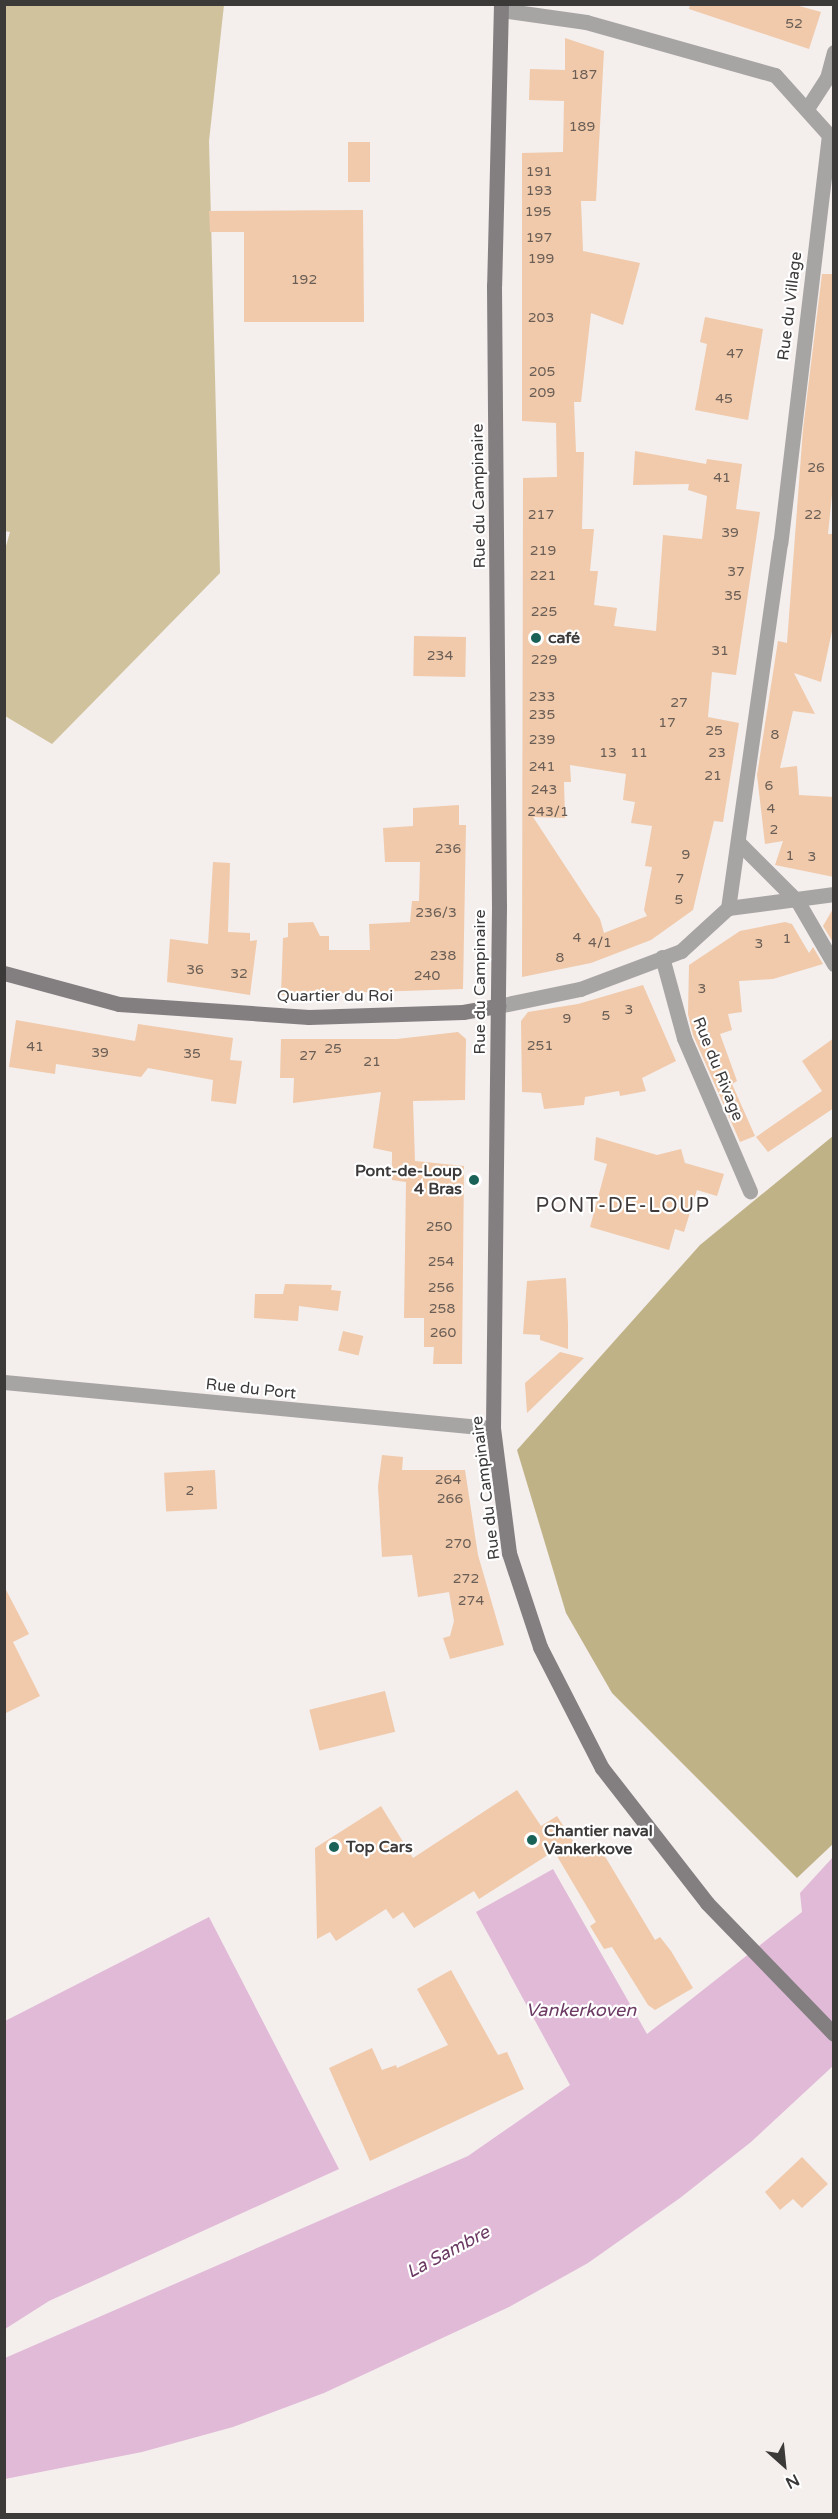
<!DOCTYPE html>
<meta charset="utf-8">
<style>
body{margin:0}
#map{position:relative;width:838px;height:2519px;overflow:hidden;background:#f4eeed;font-family:"Varela Round",sans-serif}
div>[style]{position:absolute}
.green>*{inset:0;background:#cfc29c}
.forest>*{inset:0;background:#c0b287}
.water>*{inset:0;background:#e1bad8}
.building>*{inset:0;background:#f0caaa;transform-origin:0 0}
.street>*{height:15px;margin:-7.5px;padding:0 7.5px;transform-origin:7.5px;border-radius:7.5px;background:#a7a4a4}
.secondary>*{height:15px;margin:-7.5px;padding:0 7.5px;transform-origin:7.5px;border-radius:7.5px;background:#837f80}
.dots>*{width:16px;height:16px;translate:-50% -50%;box-sizing:border-box;border:3px solid #fff;border-radius:50%}
span{translate:-50% -50%;white-space:nowrap;text-align:center;line-height:1.15;-webkit-text-stroke:4.5px #fff;paint-order:stroke}
.number-label{font-size:14px;color:#695d55}
.number-label span{-webkit-text-stroke-width:0}
.street-label{font-size:16px;color:#3c3939}
.poi-label{font-size:16px;color:#3c3939;font-weight:700}
.left{translate:0 -50%;text-align:left}
.right{translate:-100% -50%;text-align:right}
.water-label{font-size:18px;color:#6c3a63;font-style:italic}
.quarter-label{font-size:20px;color:#403b3a;letter-spacing:1.5px}
.frame{position:absolute;inset:0;border:6px solid #3c3939;pointer-events:none}
.north{position:absolute;left:754px;top:2435px;width:60px;height:60px;-webkit-text-stroke:4px #fff;paint-order:stroke;rotate:153deg;font-size:16px;font-weight:700;line-height:24px;text-align:center;color:#3c3939}
.north::after{content:'';display:block;margin:auto;width:21px;height:27px;background:#3c3939;clip-path:polygon(50% 0,100% 100%,50% 72%,0 100%)}
</style>
<div id="map">
<div class="green">
<div style="clip-path:polygon(5px 5px,224px 5px,209px 141px,220px 573px,52px 744px,5px 716px,4px 553px,10px 532px,4px 531px)"></div>
</div>
<div class="forest">
<div style="clip-path:polygon(833px 1136px,834px 1843px,797px 1878px,612px 1693px,566px 1613px,517px 1450px,700px 1245px)"></div>
</div>
<div class="water">
<div style="clip-path:polygon(833px 1857px,833px 2066px,751px 2142px,680px 2198px,588px 2263px,509px 2307px,324px 2393px,233px 2427px,142px 2452px,5px 2479px,5px 2358px,468px 2156px,570px 2085px,476px 1912px,553px 1869px,647px 2034px,802px 1912px,800px 1893px)"></div>
<div style="clip-path:polygon(209px 1917px,339px 2169px,49px 2301px,5px 2329px,5px 2021px)"></div>
</div>
<div class="building">
<div style="clip-path:polygon(690px 4px,792px 4px,821px 12px,809px 49px,689px 9px)"></div>
<div style="clip-path:polygon(evenodd,565px 38px,604px 51px,596px 201px,581px 201px,583px 251px,640px 263px,623px 325px,591px 313px,581px 402px,574px 402px,576px 452px,584px 452px,582px 529px,594px 529px,590px 571px,598px 571px,594px 605px,617px 608px,614px 626px,656px 631px,663px 535px,702px 539px,707px 496px,688px 490px,689px 484px,633px 485px,635px 451px,706px 464px,707px 459px,742px 464px,736px 509px,760px 512px,736px 675px,712px 672px,708px 717px,739px 723px,723px 822px,714px 821px,693px 910px,651px 940px,591px 963px,522px 977px,523px 478px,557px 477px,556px 423px,522px 421px,522px 153px,563px 152px,564px 101px,529px 100px,530px 69px,565px 70px,565px 38px,570px 765px,626px 774px,623px 800px,635px 802px,631px 823px,652px 826px,645px 866px,652px 867px,644px 910px,647px 916px,604px 933px,600px 919px,533px 817px,565px 818px,564px 782px,571px 782px,570px 765px)"></div>
<div style="left:348px;top:142px;width:22px;height:40px"></div>
<div style="clip-path:polygon(363px 210px,364px 322px,244px 322px,244px 232px,210px 232px,209px 211px)"></div>
<div style="clip-path:polygon(822px 274px,834px 274px,834px 475px,828px 534px,834px 534px,834px 622px,821px 682px,794px 673px,815px 714px,793px 711px,780px 768px,797px 766px,799px 795px,834px 797px,834px 877px,775px 865px,783px 841px,765px 844px,757px 775px,778px 641px,787px 643px,803px 429px)"></div>
<div style="clip-path:polygon(705px 317px,763px 329px,748px 420px,695px 410px,707px 344px,700px 342px)"></div>
<div style="left:414px;top:636px;width:52px;height:40px;rotate:1deg"></div>
<div style="clip-path:polygon(459px 805px,459px 825px,466px 825px,463px 989px,281px 995px,283px 938px,288px 937px,288px 923px,313px 922px,320px 936px,329px 936px,329px 950px,370px 950px,369px 924px,410px 922px,412px 901px,419px 901px,420px 862px,385px 862px,383px 828px,413px 826px,413px 808px)"></div>
<div style="clip-path:polygon(213px 862px,230px 863px,228px 932px,250px 933px,250px 941px,257px 940px,250px 995px,167px 982px,170px 939px,208px 944px)"></div>
<div style="clip-path:polygon(834px 907px,834px 944px,823px 926px)"></div>
<div style="clip-path:polygon(785px 922px,792px 924px,809px 953px,813px 947px,823px 964px,773px 979px,739px 981px,742px 1012px,728px 1014px,732px 1030px,720px 1034px,737px 1081px,732px 1084px,755px 1136px,740px 1142px,693px 1035px,688px 1014px,689px 965px,740px 931px)"></div>
<div style="clip-path:polygon(643px 985px,676px 1061px,642px 1078px,646px 1091px,620px 1096px,619px 1091px,585px 1097px,584px 1105px,544px 1109px,541px 1093px,522px 1092px,521px 1021px,528px 1012px,578px 1004px)"></div>
<div style="clip-path:polygon(16px 1020px,135px 1041px,138px 1024px,233px 1038px,230px 1060px,242px 1061px,236px 1104px,211px 1101px,213px 1080px,148px 1068px,141px 1077px,56px 1064px,55px 1074px,9px 1067px)"></div>
<div style="clip-path:polygon(458px 1032px,466px 1039px,465px 1100px,413px 1101px,415px 1161px,464px 1166px,462px 1364px,433px 1364px,434px 1347px,424px 1347px,424px 1318px,404px 1318px,406px 1182px,392px 1180px,392px 1152px,373px 1148px,381px 1092px,293px 1103px,294px 1078px,280px 1078px,281px 1039px,397px 1039px)"></div>
<div style="clip-path:polygon(834px 1038px,834px 1108px,768px 1152px,756px 1137px,822px 1091px,802px 1061px)"></div>
<div style="clip-path:polygon(596px 1137px,657px 1155px,681px 1149px,685px 1163px,724px 1174px,717px 1196px,697px 1190px,684px 1232px,675px 1229px,669px 1250px,590px 1227px,607px 1164px,594px 1160px)"></div>
<div style="clip-path:polygon(566px 1278px,568px 1324px,568px 1349px,540px 1340px,540px 1335px,523px 1334px,527px 1281px)"></div>
<div style="clip-path:polygon(285px 1284px,332px 1285px,331px 1290px,341px 1291px,338px 1311px,299px 1306px,298px 1321px,254px 1318px,255px 1294px,283px 1294px)"></div>
<div style="left:343px;top:1331px;width:21px;height:20px;rotate:14deg"></div>
<div style="clip-path:polygon(560px 1352px,584px 1358px,527px 1413px,525px 1383px)"></div>
<div style="clip-path:polygon(382px 1455px,403px 1457px,402px 1470px,465px 1470px,478px 1555px,504px 1645px,450px 1659px,443px 1638px,450px 1636px,454px 1621px,449px 1592px,418px 1597px,412px 1555px,382px 1557px,378px 1486px)"></div>
<div style="left:215px;top:1470px;width:39px;height:51px;rotate:87deg"></div>
<div style="clip-path:polygon(4px 1586px,29px 1634px,13px 1642px,40px 1696px,4px 1714px)"></div>
<div style="left:385px;top:1691px;width:42px;height:78px;rotate:76deg"></div>
<div style="clip-path:polygon(517px 1790px,541px 1826px,557px 1816px,584px 1858px,600px 1848px,655px 1940px,660px 1937px,671px 1951px,693px 1988px,655px 2010px,648px 2005px,612px 1947px,604px 1949px,590px 1926px,596px 1922px,554px 1851px,479px 1899px,474px 1891px,414px 1928px,403px 1912px,393px 1919px,386px 1909px,336px 1941px,330px 1932px,317px 1939px,315px 1848px,381px 1806px,413px 1858px)"></div>
<div style="clip-path:polygon(451px 1970px,498px 2055px,507px 2052px,524px 2089px,370px 2161px,329px 2068px,372px 2048px,382px 2070px,396px 2065px,397px 2068px,448px 2045px,417px 1989px)"></div>
<div style="clip-path:polygon(802px 2157px,828px 2184px,802px 2208px,793px 2199px,780px 2210px,765px 2192px)"></div>
</div>
<div class="street">
<div style="left:501px;top:10px;width:86px;rotate:8deg"></div>
<div style="left:586px;top:22px;width:196px;rotate:15.7deg"></div>
<div style="left:775px;top:75px;width:81px;rotate:48deg"></div>
<div style="left:829px;top:135px;width:411px;rotate:96.8deg"></div>
<div style="left:780px;top:543px;width:369px;rotate:98.1deg"></div>
<div style="left:808px;top:107px;width:35px;rotate:-57deg"></div>
<div style="left:827px;top:78px;width:27px;rotate:-75deg"></div>
<div style="left:738px;top:842px;width:85px;rotate:45deg"></div>
<div style="left:798px;top:902px;width:72px;rotate:59.9deg"></div>
<div style="left:662px;top:957px;width:84px;rotate:74.8deg"></div>
<div style="left:684px;top:1038px;width:167px;rotate:66.7deg"></div>
<div style="left:498px;top:1006px;width:84px;rotate:-11.7deg"></div>
<div style="left:580px;top:989px;width:108px;rotate:-20.6deg"></div>
<div style="left:681px;top:951px;width:64px;rotate:-42.5deg"></div>
<div style="left:728px;top:908px;width:107px;rotate:-7.5deg"></div>
<div style="left:4px;top:1382px;width:491px;rotate:5.4deg"></div>
</div>
<div class="secondary">
<div style="left:501px;top:4px;width:282px;rotate:91.4deg"></div>
<div style="left:494px;top:286px;width:620px;rotate:89.54deg"></div>
<div style="left:499px;top:906px;width:522px;rotate:90.66deg"></div>
<div style="left:493px;top:1428px;width:126px;rotate:82.7deg"></div>
<div style="left:509px;top:1553px;width:99px;rotate:71.7deg"></div>
<div style="left:540px;top:1647px;width:136px;rotate:62.9deg"></div>
<div style="left:602px;top:1768px;width:171px;rotate:52.1deg"></div>
<div style="left:707px;top:1903px;width:182px;rotate:45.9deg"></div>
<div style="left:4px;top:973px;width:119px;rotate:15.1deg"></div>
<div style="left:119px;top:1004px;width:190px;rotate:3.9deg"></div>
<div style="left:309px;top:1017px;width:154px;rotate:-1.9deg"></div>
<div style="left:463px;top:1012px;width:36px;rotate:-10deg"></div>
</div>
<div class="dots">
<div style="left:536px;top:638px;background:#1a6257"></div>
<div style="left:474px;top:1180px;background:#1a6257"></div>
<div style="left:532px;top:1840px;background:#1a6257"></div>
<div style="left:334px;top:1847px;background:#1a6257"></div>
</div>
<div class="number-label">
<span style="left:794px;top:24px">52</span>
<span style="left:584px;top:75px">187</span>
<span style="left:582px;top:127px">189</span>
<span style="left:539px;top:172px">191</span>
<span style="left:539px;top:191px">193</span>
<span style="left:538px;top:212px">195</span>
<span style="left:539px;top:238px">197</span>
<span style="left:541px;top:259px">199</span>
<span style="left:304px;top:280px">192</span>
<span style="left:541px;top:318px">203</span>
<span style="left:735px;top:354px">47</span>
<span style="left:542px;top:372px">205</span>
<span style="left:542px;top:393px">209</span>
<span style="left:724px;top:399px">45</span>
<span style="left:816px;top:468px">26</span>
<span style="left:722px;top:478px">41</span>
<span style="left:541px;top:515px">217</span>
<span style="left:813px;top:515px">22</span>
<span style="left:730px;top:533px">39</span>
<span style="left:543px;top:551px">219</span>
<span style="left:736px;top:572px">37</span>
<span style="left:543px;top:576px">221</span>
<span style="left:733px;top:596px">35</span>
<span style="left:544px;top:612px">225</span>
<span style="left:720px;top:651px">31</span>
<span style="left:440px;top:656px">234</span>
<span style="left:544px;top:660px">229</span>
<span style="left:542px;top:697px">233</span>
<span style="left:679px;top:703px">27</span>
<span style="left:542px;top:715px">235</span>
<span style="left:667px;top:723px">17</span>
<span style="left:714px;top:731px">25</span>
<span style="left:775px;top:735px">8</span>
<span style="left:542px;top:740px">239</span>
<span style="left:608px;top:753px">13</span>
<span style="left:639px;top:753px">11</span>
<span style="left:717px;top:753px">23</span>
<span style="left:542px;top:767px">241</span>
<span style="left:713px;top:776px">21</span>
<span style="left:769px;top:786px">6</span>
<span style="left:544px;top:790px">243</span>
<span style="left:771px;top:809px">4</span>
<span style="left:548px;top:812px">243/1</span>
<span style="left:774px;top:830px">2</span>
<span style="left:448px;top:849px">236</span>
<span style="left:686px;top:855px">9</span>
<span style="left:790px;top:856px">1</span>
<span style="left:812px;top:857px">3</span>
<span style="left:680px;top:879px">7</span>
<span style="left:679px;top:900px">5</span>
<span style="left:436px;top:913px">236/3</span>
<span style="left:577px;top:938px">4</span>
<span style="left:787px;top:939px">1</span>
<span style="left:600px;top:943px">4/1</span>
<span style="left:759px;top:944px">3</span>
<span style="left:443px;top:956px">238</span>
<span style="left:560px;top:958px">8</span>
<span style="left:195px;top:970px">36</span>
<span style="left:239px;top:974px">32</span>
<span style="left:427px;top:976px">240</span>
<span style="left:702px;top:989px">3</span>
<span style="left:629px;top:1010px">3</span>
<span style="left:606px;top:1016px">5</span>
<span style="left:567px;top:1019px">9</span>
<span style="left:540px;top:1046px">251</span>
<span style="left:35px;top:1047px">41</span>
<span style="left:333px;top:1049px">25</span>
<span style="left:100px;top:1053px">39</span>
<span style="left:192px;top:1054px">35</span>
<span style="left:308px;top:1056px">27</span>
<span style="left:372px;top:1062px">21</span>
<span style="left:439px;top:1227px">250</span>
<span style="left:441px;top:1262px">254</span>
<span style="left:441px;top:1288px">256</span>
<span style="left:442px;top:1309px">258</span>
<span style="left:443px;top:1333px">260</span>
<span style="left:448px;top:1480px">264</span>
<span style="left:190px;top:1491px">2</span>
<span style="left:450px;top:1499px">266</span>
<span style="left:458px;top:1544px">270</span>
<span style="left:466px;top:1579px">272</span>
<span style="left:471px;top:1601px">274</span>
</div>
<div class="street-label">
<span style="left:790px;top:306px;rotate:-83deg">Rue du Village</span>
<span style="left:479px;top:496px;rotate:-91deg">Rue du Campinaire</span>
<span style="left:480px;top:982px;rotate:-90deg">Rue du Campinaire</span>
<span style="left:335px;top:996px">Quartier du Roi</span>
<span style="left:718px;top:1069px;rotate:68deg">Rue du Rivage</span>
<span style="left:251px;top:1389px;rotate:6deg">Rue du Port</span>
<span style="left:486px;top:1488px;rotate:-97deg">Rue du Campinaire</span>
</div>
<div class="poi-label">
<span class="left" style="left:548px;top:638px">café</span>
<span class="right" style="left:462px;top:1180px">Pont-de-Loup<br>4 Bras</span>
<span class="left" style="left:544px;top:1840px">Chantier naval<br>Vankerkove</span>
<span class="left" style="left:346px;top:1847px">Top Cars</span>
</div>
<div class="water-label">
<span style="left:581px;top:2010px">Vankerkoven</span>
<span style="left:448px;top:2252px;rotate:-28deg">La Sambre</span>
</div>
<div class="quarter-label">
<span style="left:623px;top:1206px">PONT-DE-LOUP</span>
</div>
<div class="frame"></div>
<div class="north">N</div>
</div>
